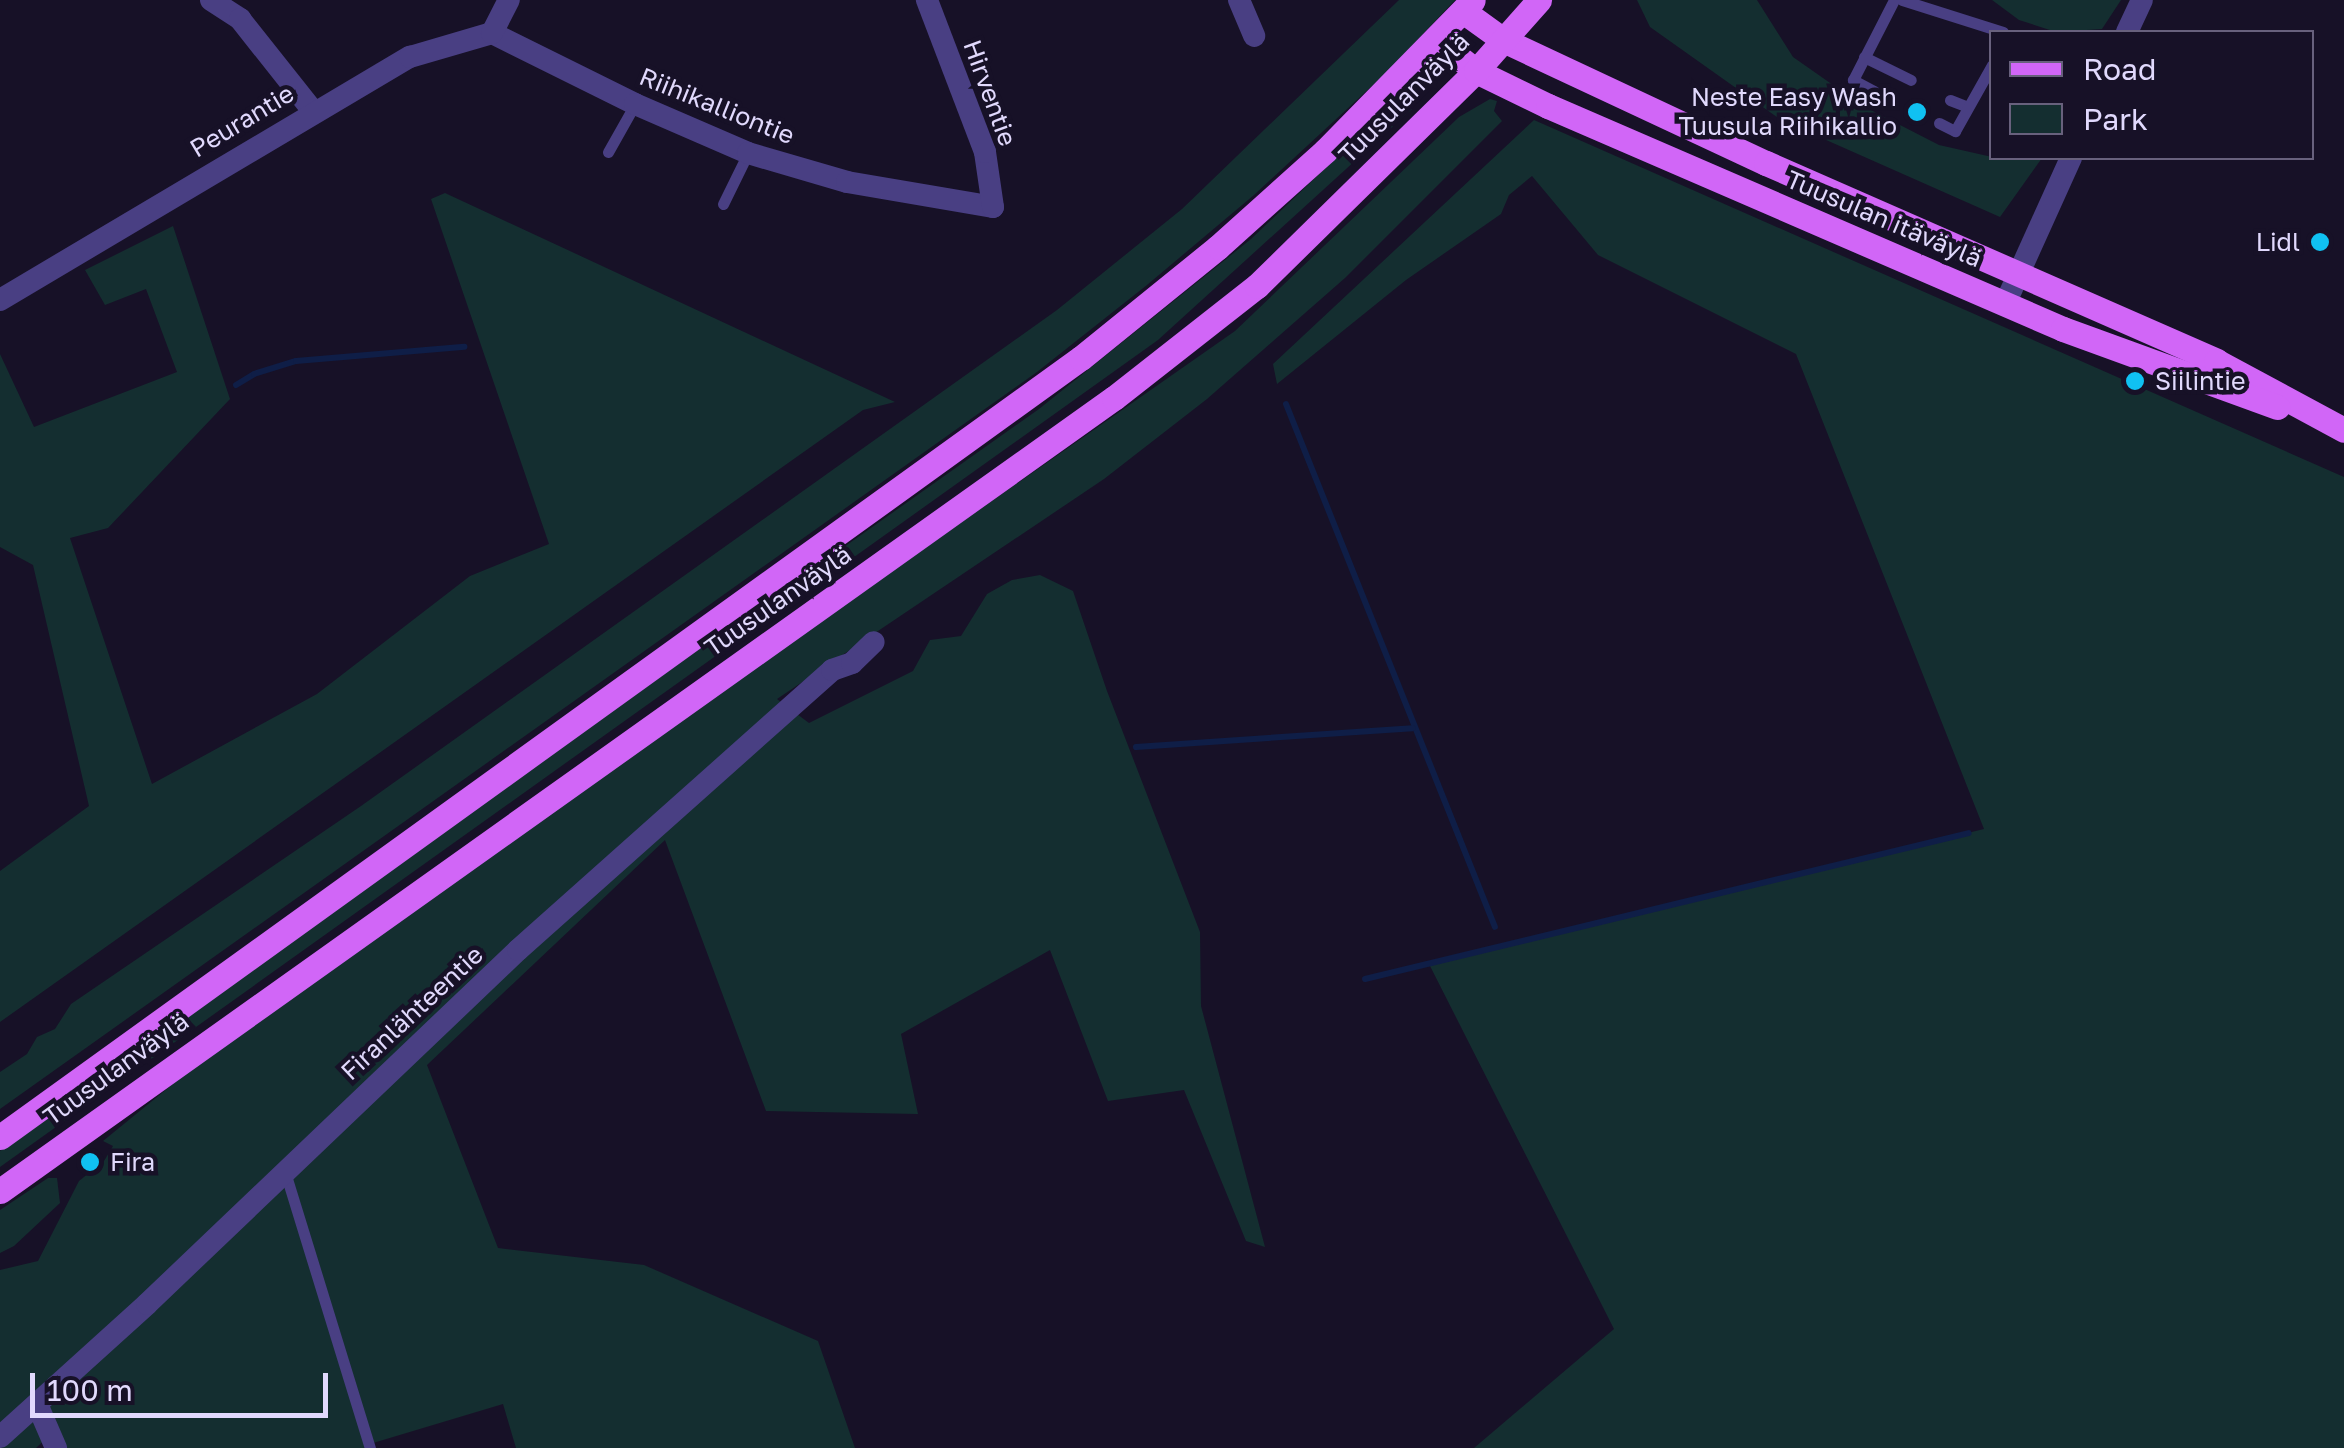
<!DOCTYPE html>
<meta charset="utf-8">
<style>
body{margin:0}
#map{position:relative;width:2344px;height:1448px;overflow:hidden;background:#171127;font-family:"Golos Text",sans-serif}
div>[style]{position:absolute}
.green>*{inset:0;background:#142e30}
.stream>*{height:6px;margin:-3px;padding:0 3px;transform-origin:3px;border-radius:3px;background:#0f1e47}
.service>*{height:11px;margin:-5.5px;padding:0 5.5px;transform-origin:5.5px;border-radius:5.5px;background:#493f83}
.minor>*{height:22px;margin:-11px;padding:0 11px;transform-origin:11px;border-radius:11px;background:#493f83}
.primary>*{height:25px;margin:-12.5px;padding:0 12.5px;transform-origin:12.5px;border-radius:12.5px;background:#d166f7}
.dots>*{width:28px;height:28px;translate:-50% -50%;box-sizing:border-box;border:5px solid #171127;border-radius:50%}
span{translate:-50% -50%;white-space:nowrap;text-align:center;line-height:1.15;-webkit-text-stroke:9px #171127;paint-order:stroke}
.street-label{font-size:25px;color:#e1d9fd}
.poi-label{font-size:25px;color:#e1d9fd}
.right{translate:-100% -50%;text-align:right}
.left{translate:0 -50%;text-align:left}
.legend{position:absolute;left:1989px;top:30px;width:325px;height:130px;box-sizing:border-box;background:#171127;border:2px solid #68617d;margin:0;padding:12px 18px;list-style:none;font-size:30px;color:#e1d9fd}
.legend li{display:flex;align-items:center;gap:20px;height:50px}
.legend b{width:50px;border:2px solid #68617d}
.scale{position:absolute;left:30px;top:1373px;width:298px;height:45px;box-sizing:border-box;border:5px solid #e1d9fd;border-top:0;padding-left:12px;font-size:30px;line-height:35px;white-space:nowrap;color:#e1d9fd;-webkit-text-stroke:8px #171127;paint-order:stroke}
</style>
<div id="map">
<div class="green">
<div style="clip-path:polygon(1399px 0,1455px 0,1387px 72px,1254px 195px,1147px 285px,1037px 372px,0 1109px,0 1072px,27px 1054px,37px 1037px,55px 1029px,71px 1004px,361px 806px,1057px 310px,1182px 209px)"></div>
<div style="clip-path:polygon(1637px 0,1757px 0,1793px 57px,1863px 106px,1939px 145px,2001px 159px,2042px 158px,2000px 217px,1781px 120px,1650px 27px)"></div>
<div style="clip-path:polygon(1992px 0,2121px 0,2102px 29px,2056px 32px,2019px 20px)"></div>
<div style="clip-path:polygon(1399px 98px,1412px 109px,1158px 340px,0 1167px,0 1151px,136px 1048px,1039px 409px,1251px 239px)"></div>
<div style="clip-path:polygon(1490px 99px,1497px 101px,1494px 111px,1502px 121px,1345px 278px,1207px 399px,1104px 479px,777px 699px,809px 723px,913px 671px,930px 640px,961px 636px,987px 594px,1012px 580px,1040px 575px,1073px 591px,1107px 691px,1200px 932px,1201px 1006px,1265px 1247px,1246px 1241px,1184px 1090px,1108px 1101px,1050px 950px,901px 1034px,918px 1114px,766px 1111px,665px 840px,427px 1065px,498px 1248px,644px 1265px,818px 1341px,855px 1448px,516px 1448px,503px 1404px,373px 1443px,373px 1448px,58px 1448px,53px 1432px,36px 1448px,0 1448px,0 1270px,38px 1261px,79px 1181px,104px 1161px,113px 1146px,103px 1141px,195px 1066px,419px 902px,1235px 331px,1459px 117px)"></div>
<div style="clip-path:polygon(1534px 120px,2344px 477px,2344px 1448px,1474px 1448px,1614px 1329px,1429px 964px,1984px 829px,1796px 354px,1598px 255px,1532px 176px,1509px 195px,1501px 214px,1406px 280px,1277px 384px,1273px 364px)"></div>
<div style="clip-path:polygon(445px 193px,895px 402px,863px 410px,0 1022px,0 871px,89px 806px,33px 565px,0 547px,0 354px,34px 427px,177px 372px,146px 289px,105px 305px,85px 270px,173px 226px,230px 399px,108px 528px,70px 538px,152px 784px,317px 694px,470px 576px,549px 544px,431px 199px)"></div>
<div style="clip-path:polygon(48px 1178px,57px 1178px,60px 1203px,14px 1246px,0 1253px,0 1210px)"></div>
</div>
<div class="stream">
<div style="left:236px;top:385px;width:21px;rotate:-31deg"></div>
<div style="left:254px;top:374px;width:44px;rotate:-17.2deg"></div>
<div style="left:296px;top:361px;width:169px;rotate:-4.8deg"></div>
<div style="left:1286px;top:404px;width:563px;rotate:68.22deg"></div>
<div style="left:1136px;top:747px;width:277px;rotate:-3.9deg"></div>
<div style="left:1365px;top:979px;width:621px;rotate:-13.59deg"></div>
</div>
<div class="service">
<div style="left:1902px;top:0;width:106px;rotate:17.6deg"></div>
<div style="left:1864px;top:57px;width:52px;rotate:26.1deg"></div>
<div style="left:1874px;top:91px;width:24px;rotate:-152deg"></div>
<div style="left:1853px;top:80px;width:90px;rotate:-62.9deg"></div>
<div style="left:1950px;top:100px;width:19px;rotate:21deg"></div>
<div style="left:1939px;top:123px;width:18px;rotate:27deg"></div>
<div style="left:1955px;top:131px;width:76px;rotate:-60.7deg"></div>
<div style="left:608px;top:152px;width:55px;rotate:-60.6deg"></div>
<div style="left:723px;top:204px;width:57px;rotate:-63.9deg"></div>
<div style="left:285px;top:1172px;width:289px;rotate:72.9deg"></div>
</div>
<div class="minor">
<div style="left:211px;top:0;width:35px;rotate:33deg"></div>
<div style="left:240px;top:19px;width:117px;rotate:51.6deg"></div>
<div style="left:1239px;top:0;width:39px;rotate:67deg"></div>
<div style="left:2127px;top:32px;width:35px;rotate:-65deg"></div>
<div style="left:492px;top:33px;width:160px;rotate:26.4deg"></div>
<div style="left:635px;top:104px;width:123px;rotate:23.4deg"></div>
<div style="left:748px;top:153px;width:103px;rotate:16.3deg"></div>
<div style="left:847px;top:182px;width:148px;rotate:9.7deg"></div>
<div style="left:993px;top:207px;width:56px;rotate:-98.3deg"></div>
<div style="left:985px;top:152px;width:163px;rotate:-110.9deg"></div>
<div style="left:0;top:300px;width:477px;rotate:-30.7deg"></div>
<div style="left:410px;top:57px;width:85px;rotate:-16.3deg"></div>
<div style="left:492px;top:33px;width:37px;rotate:-63deg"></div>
<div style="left:2005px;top:304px;width:160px;rotate:-65.7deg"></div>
<div style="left:37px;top:1404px;width:48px;rotate:66.6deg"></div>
<div style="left:0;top:1437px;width:198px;rotate:-42.1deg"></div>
<div style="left:147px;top:1304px;width:513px;rotate:-43.66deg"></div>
<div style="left:518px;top:950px;width:421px;rotate:-41.7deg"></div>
<div style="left:832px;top:670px;width:21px;rotate:-19deg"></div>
<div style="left:852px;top:663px;width:30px;rotate:-44deg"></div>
</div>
<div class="primary">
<div style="left:1463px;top:11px;width:49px;rotate:35.9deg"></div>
<div style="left:1503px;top:40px;width:290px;rotate:25.1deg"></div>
<div style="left:1766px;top:163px;width:492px;rotate:23.7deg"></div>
<div style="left:2216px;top:361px;width:145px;rotate:28.3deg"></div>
<div style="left:1436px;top:39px;width:51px;rotate:38.7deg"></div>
<div style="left:1476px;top:71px;width:80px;rotate:25.9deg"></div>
<div style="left:1548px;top:106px;width:561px;rotate:23.41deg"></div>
<div style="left:2063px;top:329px;width:228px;rotate:20deg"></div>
<div style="left:0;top:1137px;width:1332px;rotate:-35.78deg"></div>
<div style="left:1081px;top:358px;width:176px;rotate:-39deg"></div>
<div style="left:1218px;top:247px;width:144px;rotate:-41.9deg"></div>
<div style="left:1325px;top:151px;width:211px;rotate:-45.6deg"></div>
<div style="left:0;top:1191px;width:1367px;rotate:-35.45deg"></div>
<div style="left:1114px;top:398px;width:182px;rotate:-38.1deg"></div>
<div style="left:1257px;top:286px;width:307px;rotate:-44.5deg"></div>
<div style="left:1476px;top:71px;width:95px;rotate:-48.4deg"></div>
</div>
<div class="dots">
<div style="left:1917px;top:112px;background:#10c1f2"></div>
<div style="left:2320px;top:242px;background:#10c1f2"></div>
<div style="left:2135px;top:381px;background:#10c1f2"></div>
<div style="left:90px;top:1162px;background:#10c1f2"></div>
</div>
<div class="street-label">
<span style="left:990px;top:93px;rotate:70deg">Hirventie</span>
<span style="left:1404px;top:98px;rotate:-45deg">Tuusulanväylä</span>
<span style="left:717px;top:106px;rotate:22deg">Riihikalliontie</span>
<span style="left:242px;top:121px;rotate:-31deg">Peurantie</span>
<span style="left:1884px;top:219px;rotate:23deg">Tuusulan itäväylä</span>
<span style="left:778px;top:601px;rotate:-35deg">Tuusulanväylä</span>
<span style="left:412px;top:1013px;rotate:-43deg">Firanlähteentie</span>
<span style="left:116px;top:1069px;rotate:-36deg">Tuusulanväylä</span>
</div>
<div class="poi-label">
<span class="right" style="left:1897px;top:112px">Neste Easy Wash<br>Tuusula Riihikallio</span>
<span class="right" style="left:2300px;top:242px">Lidl</span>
<span class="left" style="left:2155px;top:381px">Siilintie</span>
<span class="left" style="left:110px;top:1162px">Fira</span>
</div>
<ul class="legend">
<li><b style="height:12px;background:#d166f7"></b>Road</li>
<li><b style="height:28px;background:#142e30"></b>Park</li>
</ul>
<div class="scale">100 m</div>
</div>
